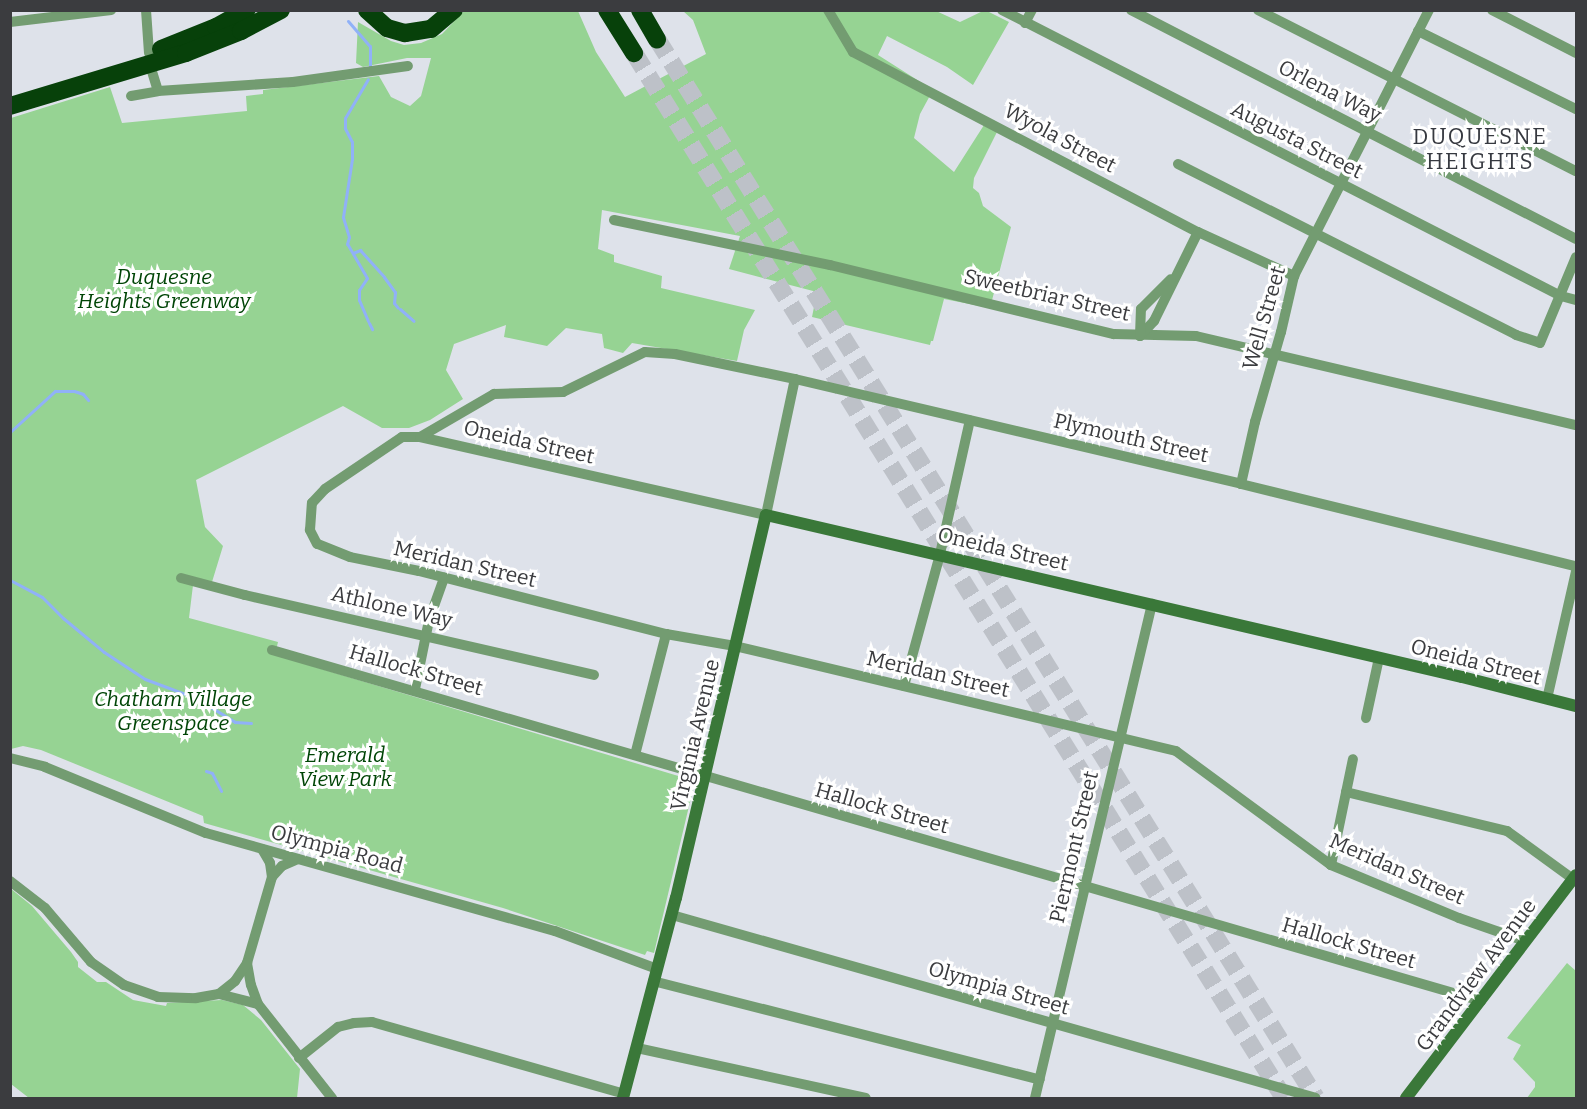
<!DOCTYPE html>
<style>
body{margin:0}
#map{position:relative;width:1587px;height:1109px;overflow:hidden;background:#dee2ea;font-family:Bitter,serif}
div>[style]{position:absolute}
.green>*{inset:0;background:#96d393}
.stream>*{height:3px;margin:-1.5px;padding:0 1.5px;transform-origin:1.5px;border-radius:1.5px;background:#90b1f8}
.highway-tunnel>*{height:18px;margin-top:-9px;transform-origin:0;background:repeating-linear-gradient(90deg,#bdc1c8 0 18px,transparent 0 27px)}
.street>*{height:10px;margin:-5px;padding:0 5px;transform-origin:5px;border-radius:5px;background:#739c71}
.secondary>*{height:12px;margin:-6px;padding:0 6px;transform-origin:6px;border-radius:6px;background:#3a7839}
.highway>*{height:18px;margin:-9px;padding:0 9px;transform-origin:9px;border-radius:9px;background:#07410a}
span{translate:-50% -50%;white-space:nowrap;text-align:center;line-height:1.15;-webkit-text-stroke:6px #fff;paint-order:stroke}
.street-label{font-size:21px;color:#3b3c3f}
.park-label{font-size:21px;color:#004506;font-style:italic}
.neighbourhood-label{font-size:22px;color:#363940;letter-spacing:1.5px}
.frame{position:absolute;inset:0;border:12px solid #3b3c3f;pointer-events:none}
</style>
<div id="map">
<div class="green">
<div style="clip-path:polygon(934px 10px,960px 22px,985px 10px,1009px 22px,973px 85px,947px 67px,887px 36px,878px 55px,933px 90px,920px 114px,914px 138px,954px 172px,984px 125px,997px 132px,974px 178px,973px 188px,979px 193px,983px 206px,1011px 227px,990px 308px,944px 299px,933px 341px,931px 341px,930px 345px,812px 317px,817px 292px,729px 269px,740px 236px,602px 210px,598px 249px,614px 255px,614px 262px,662px 276px,661px 288px,755px 310px,744px 330px,737px 361px,632px 343px,623px 353px,604px 348px,602px 334px,566px 328px,547px 346px,504px 337px,506px 325px,454px 344px,446px 370px,463px 399px,430px 420px,409px 428px,382px 428px,343px 406px,196px 480px,205px 527px,223px 546px,212px 582px,194px 577px,189px 618px,278px 642px,275px 655px,695px 781px,654px 953px,647px 951px,645px 955px,503px 908px,204px 823px,203px 816px,41px 750px,23px 746px,11px 749px,11px 118px,110px 87px,122px 123px,247px 111px,246px 96px,263px 94px,263px 90px,379px 76px,391px 97px,410px 106px,421px 96px,431px 58px,407px 58px,363px 67px,356px 63px,358px 22px,391px 41px,404px 45px,421px 43px,442px 34px,464px 11px,578px 11px,596px 52px,625px 97px,706px 54px,693px 20px,683px 11px)"></div>
<div style="clip-path:polygon(10px 888px,32px 906px,71px 952px,78px 962px,78px 967px,97px 982px,106px 982px,133px 1000px,166px 1006px,167px 1003px,222px 1000px,243px 1005px,261px 1020px,300px 1069px,297px 1098px,29px 1098px,11px 1084px)"></div>
<div style="clip-path:polygon(1567px 963px,1576px 971px,1576px 1098px,1527px 1098px,1535px 1087px,1535px 1082px,1513px 1059px,1521px 1045px,1507px 1038px)"></div>
</div>
<div class="stream">
<div style="left:348px;top:21px;width:33px;rotate:49deg"></div>
<div style="left:370px;top:46px;width:22px;rotate:90deg"></div>
<div style="left:353px;top:253px;width:8px;rotate:-23deg"></div>
<div style="left:360px;top:250px;width:36px;rotate:48deg"></div>
<div style="left:384px;top:277px;width:19px;rotate:54deg"></div>
<div style="left:395px;top:292px;width:11px;rotate:95deg"></div>
<div style="left:394px;top:303px;width:6px;rotate:51deg"></div>
<div style="left:400px;top:309px;width:18px;rotate:41deg"></div>
<div style="left:368px;top:321px;width:23px;rotate:-113deg"></div>
<div style="left:359px;top:300px;width:10px;rotate:-90deg"></div>
<div style="left:359px;top:290px;width:14px;rotate:-56deg"></div>
<div style="left:367px;top:278px;width:39px;rotate:-120deg"></div>
<div style="left:347px;top:244px;width:7px;rotate:-74deg"></div>
<div style="left:349px;top:237px;width:21px;rotate:-107deg"></div>
<div style="left:343px;top:217px;width:59px;rotate:-81.2deg"></div>
<div style="left:352px;top:159px;width:17px;rotate:-90deg"></div>
<div style="left:352px;top:142px;width:16px;rotate:-117deg"></div>
<div style="left:345px;top:128px;width:10px;rotate:-90deg"></div>
<div style="left:345px;top:118px;width:45px;rotate:-59.5deg"></div>
<div style="left:369px;top:323px;width:7px;rotate:63deg"></div>
<div style="left:10px;top:432px;width:61px;rotate:-42.3deg"></div>
<div style="left:55px;top:391px;width:19px"></div>
<div style="left:74px;top:391px;width:9px;rotate:18deg"></div>
<div style="left:83px;top:394px;width:8px;rotate:50deg"></div>
<div style="left:10px;top:580px;width:36px;rotate:28deg"></div>
<div style="left:42px;top:597px;width:30px;rotate:45deg"></div>
<div style="left:63px;top:618px;width:53px;rotate:39.7deg"></div>
<div style="left:104px;top:652px;width:49px;rotate:33.4deg"></div>
<div style="left:145px;top:679px;width:54px;rotate:20.4deg"></div>
<div style="left:196px;top:698px;width:46px;rotate:31.6deg"></div>
<div style="left:235px;top:722px;width:16px;rotate:4deg"></div>
<div style="left:206px;top:771px;width:6px;rotate:18deg"></div>
<div style="left:212px;top:773px;width:20px;rotate:63deg"></div>
</div>
<div class="highway-tunnel">
<div style="left:657px;top:39px;width:1247px;rotate:58.11deg"></div>
<div style="left:634px;top:53px;width:1231px;rotate:58.12deg"></div>
</div>
<div class="street">
<div style="left:146px;top:10px;width:43px;rotate:86deg"></div>
<div style="left:828px;top:10px;width:49px;rotate:59.2deg"></div>
<div style="left:853px;top:52px;width:389px;rotate:27.6deg"></div>
<div style="left:1198px;top:232px;width:106px;rotate:24.6deg"></div>
<div style="left:1002px;top:10px;width:628px;rotate:27.1deg"></div>
<div style="left:1561px;top:296px;width:16px;rotate:15deg"></div>
<div style="left:1131px;top:10px;width:500px;rotate:27.23deg"></div>
<div style="left:1258px;top:10px;width:356px;rotate:26.9deg"></div>
<div style="left:1492px;top:10px;width:94px;rotate:27.1deg"></div>
<div style="left:10px;top:22px;width:102px;rotate:-6.8deg"></div>
<div style="left:1025px;top:23px;width:15px;rotate:-62deg"></div>
<div style="left:1418px;top:31px;width:176px;rotate:26.3deg"></div>
<div style="left:150px;top:65px;width:27px;rotate:73deg"></div>
<div style="left:131px;top:96px;width:27px;rotate:-10deg"></div>
<div style="left:158px;top:91px;width:135px;rotate:-3.8deg"></div>
<div style="left:293px;top:82px;width:116px;rotate:-7.9deg"></div>
<div style="left:1178px;top:164px;width:379px;rotate:26.8deg"></div>
<div style="left:1516px;top:335px;width:25px;rotate:18deg"></div>
<div style="left:1540px;top:343px;width:93px;rotate:-67.3deg"></div>
<div style="left:614px;top:220px;width:221px;rotate:11.8deg"></div>
<div style="left:830px;top:265px;width:292px;rotate:13.7deg"></div>
<div style="left:1114px;top:334px;width:82px;rotate:1.4deg"></div>
<div style="left:1196px;top:336px;width:390px;rotate:13.2deg"></div>
<div style="left:1140px;top:336px;width:21px;rotate:-47deg"></div>
<div style="left:1154px;top:321px;width:99px;rotate:-63.7deg"></div>
<div style="left:1140px;top:336px;width:27px;rotate:-88deg"></div>
<div style="left:1141px;top:309px;width:42px;rotate:-45deg"></div>
<div style="left:420px;top:437px;width:355px;rotate:12.7deg"></div>
<div style="left:766px;top:515px;width:139px;rotate:-78deg"></div>
<div style="left:1241px;top:484px;width:64px;rotate:-77.3deg"></div>
<div style="left:1255px;top:422px;width:94px;rotate:-73.9deg"></div>
<div style="left:1281px;top:332px;width:57px;rotate:-76.9deg"></div>
<div style="left:1294px;top:276px;width:298px;rotate:-63.1deg"></div>
<div style="left:181px;top:578px;width:66px;rotate:14.9deg"></div>
<div style="left:245px;top:595px;width:358px;rotate:12.9deg"></div>
<div style="left:272px;top:650px;width:1259px;rotate:16.19deg"></div>
<div style="left:904px;top:686px;width:137px;rotate:-74.7deg"></div>
<div style="left:940px;top:554px;width:137px;rotate:-77.4deg"></div>
<div style="left:415px;top:689px;width:70px;rotate:-78.5deg"></div>
<div style="left:429px;top:620px;width:45px;rotate:-70.3deg"></div>
<div style="left:1547px;top:699px;width:131px;rotate:-77.2deg"></div>
<div style="left:1366px;top:718px;width:61px;rotate:-77.8deg"></div>
<div style="left:635px;top:755px;width:125px;rotate:-75.6deg"></div>
<div style="left:10px;top:758px;width:36px;rotate:14deg"></div>
<div style="left:45px;top:767px;width:174px;rotate:22.3deg"></div>
<div style="left:206px;top:833px;width:362px;rotate:15.7deg"></div>
<div style="left:555px;top:931px;width:109px;rotate:20.4deg"></div>
<div style="left:1346px;top:792px;width:166px;rotate:13.6deg"></div>
<div style="left:1507px;top:831px;width:82px;rotate:36deg"></div>
<div style="left:262px;top:849px;width:16px;rotate:60deg"></div>
<div style="left:270px;top:863px;width:14px;rotate:82deg"></div>
<div style="left:272px;top:877px;width:90px;rotate:106.2deg"></div>
<div style="left:247px;top:963px;width:22px;rotate:80deg"></div>
<div style="left:251px;top:985px;width:20px;rotate:70deg"></div>
<div style="left:258px;top:1004px;width:120px;rotate:51.8deg"></div>
<div style="left:1331px;top:865px;width:108px;rotate:-78.3deg"></div>
<div style="left:272px;top:877px;width:15px;rotate:-48deg"></div>
<div style="left:282px;top:866px;width:17px;rotate:-24deg"></div>
<div style="left:10px;top:881px;width:44px;rotate:37.6deg"></div>
<div style="left:45px;top:908px;width:71px;rotate:49.6deg"></div>
<div style="left:91px;top:962px;width:40px;rotate:34.9deg"></div>
<div style="left:124px;top:985px;width:36px;rotate:19deg"></div>
<div style="left:158px;top:997px;width:38px;rotate:2deg"></div>
<div style="left:196px;top:998px;width:23px;rotate:-10deg"></div>
<div style="left:219px;top:994px;width:40px;rotate:14.4deg"></div>
<div style="left:672px;top:915px;width:669px;rotate:15.86deg"></div>
<div style="left:1525px;top:941px;width:70px;rotate:-160.8deg"></div>
<div style="left:1459px;top:918px;width:139px;rotate:-157.5deg"></div>
<div style="left:1331px;top:865px;width:192px;rotate:-143.7deg"></div>
<div style="left:1176px;top:751px;width:453px;rotate:-166.6deg"></div>
<div style="left:735px;top:646px;width:70px;rotate:-170.1deg"></div>
<div style="left:666px;top:634px;width:255px;rotate:-165.7deg"></div>
<div style="left:419px;top:571px;width:70px;rotate:-168.5deg"></div>
<div style="left:350px;top:557px;width:35px;rotate:-158deg"></div>
<div style="left:317px;top:544px;width:16px;rotate:-117deg"></div>
<div style="left:310px;top:530px;width:27px;rotate:-86deg"></div>
<div style="left:312px;top:503px;width:19px;rotate:-47deg"></div>
<div style="left:325px;top:489px;width:93px;rotate:-34deg"></div>
<div style="left:402px;top:437px;width:18px"></div>
<div style="left:420px;top:437px;width:86px;rotate:-30.2deg"></div>
<div style="left:494px;top:394px;width:69px;rotate:-1.7deg"></div>
<div style="left:563px;top:392px;width:91px;rotate:-26deg"></div>
<div style="left:645px;top:352px;width:30px;rotate:4deg"></div>
<div style="left:675px;top:354px;width:123px;rotate:11.8deg"></div>
<div style="left:795px;top:379px;width:458px;rotate:13.2deg"></div>
<div style="left:1241px;top:484px;width:345px;rotate:13.8deg"></div>
<div style="left:653px;top:981px;width:399px;rotate:14.3deg"></div>
<div style="left:219px;top:994px;width:21px;rotate:-39deg"></div>
<div style="left:235px;top:981px;width:22px;rotate:-56deg"></div>
<div style="left:637px;top:1048px;width:234px;rotate:12.3deg"></div>
<div style="left:299px;top:1058px;width:50px;rotate:-38.5deg"></div>
<div style="left:338px;top:1027px;width:16px;rotate:-14deg"></div>
<div style="left:354px;top:1023px;width:18px;rotate:-3deg"></div>
<div style="left:372px;top:1022px;width:262px;rotate:15.9deg"></div>
<div style="left:1035px;top:1098px;width:508px;rotate:-76.68deg"></div>
</div>
<div class="secondary">
<div style="left:623px;top:1098px;width:207px;rotate:-75.2deg"></div>
<div style="left:676px;top:898px;width:393px;rotate:-76.8deg"></div>
<div style="left:766px;top:515px;width:715px;rotate:13.1deg"></div>
<div style="left:1462px;top:677px;width:118px;rotate:14.3deg"></div>
<div style="left:1406px;top:1098px;width:280px;rotate:-52.7deg"></div>
</div>
<div class="highway">
<div style="left:367px;top:10px;width:27px;rotate:42deg"></div>
<div style="left:387px;top:28px;width:19px;rotate:16deg"></div>
<div style="left:405px;top:33px;width:26px;rotate:-9deg"></div>
<div style="left:431px;top:29px;width:30px;rotate:-40deg"></div>
<div style="left:607px;top:10px;width:51px;rotate:57.9deg"></div>
<div style="left:640px;top:10px;width:34px;rotate:60deg"></div>
<div style="left:161px;top:49px;width:59px;rotate:-21.8deg"></div>
<div style="left:216px;top:27px;width:35px;rotate:-29deg"></div>
<div style="left:10px;top:106px;width:184px;rotate:-16.8deg"></div>
<div style="left:186px;top:53px;width:59px;rotate:-21.8deg"></div>
<div style="left:241px;top:31px;width:45px;rotate:-27.7deg"></div>
</div>
<div class="street-label">
<span style="left:1330px;top:91px;rotate:27deg">Orlena Way</span>
<span style="left:1060px;top:138px;rotate:28deg">Wyola Street</span>
<span style="left:1297px;top:140px;rotate:27deg">Augusta Street</span>
<span style="left:1047px;top:295px;rotate:13deg">Sweetbriar Street</span>
<span style="left:1264px;top:318px;rotate:-74deg">Well Street</span>
<span style="left:1131px;top:438px;rotate:13deg">Plymouth Street</span>
<span style="left:529px;top:442px;rotate:13deg">Oneida Street</span>
<span style="left:1003px;top:549px;rotate:13deg">Oneida Street</span>
<span style="left:465px;top:564px;rotate:13deg">Meridan Street</span>
<span style="left:392px;top:607px;rotate:13deg">Athlone Way</span>
<span style="left:1476px;top:662px;rotate:14deg">Oneida Street</span>
<span style="left:416px;top:670px;rotate:16deg">Hallock Street</span>
<span style="left:938px;top:674px;rotate:13deg">Meridan Street</span>
<span style="left:695px;top:735px;rotate:-77deg">Virginia Avenue</span>
<span style="left:882px;top:808px;rotate:16deg">Hallock Street</span>
<span style="left:1074px;top:847px;rotate:-77deg">Piermont Street</span>
<span style="left:337px;top:849px;rotate:15deg">Olympia Road</span>
<span style="left:1397px;top:869px;rotate:24deg">Meridan Street</span>
<span style="left:1349px;top:943px;rotate:16deg">Hallock Street</span>
<span style="left:1476px;top:975px;rotate:-53deg">Grandview Avenue</span>
<span style="left:999px;top:988px;rotate:16deg">Olympia Street</span>
</div>
<div class="park-label">
<span style="left:164px;top:289px">Duquesne<br>Heights Greenway</span>
<span style="left:173px;top:711px">Chatham Village<br>Greenspace</span>
<span style="left:345px;top:767px">Emerald<br>View Park</span>
</div>
<div class="neighbourhood-label">
<span style="left:1480px;top:149px">DUQUESNE<br>HEIGHTS</span>
</div>
<div class="frame"></div>
</div>
